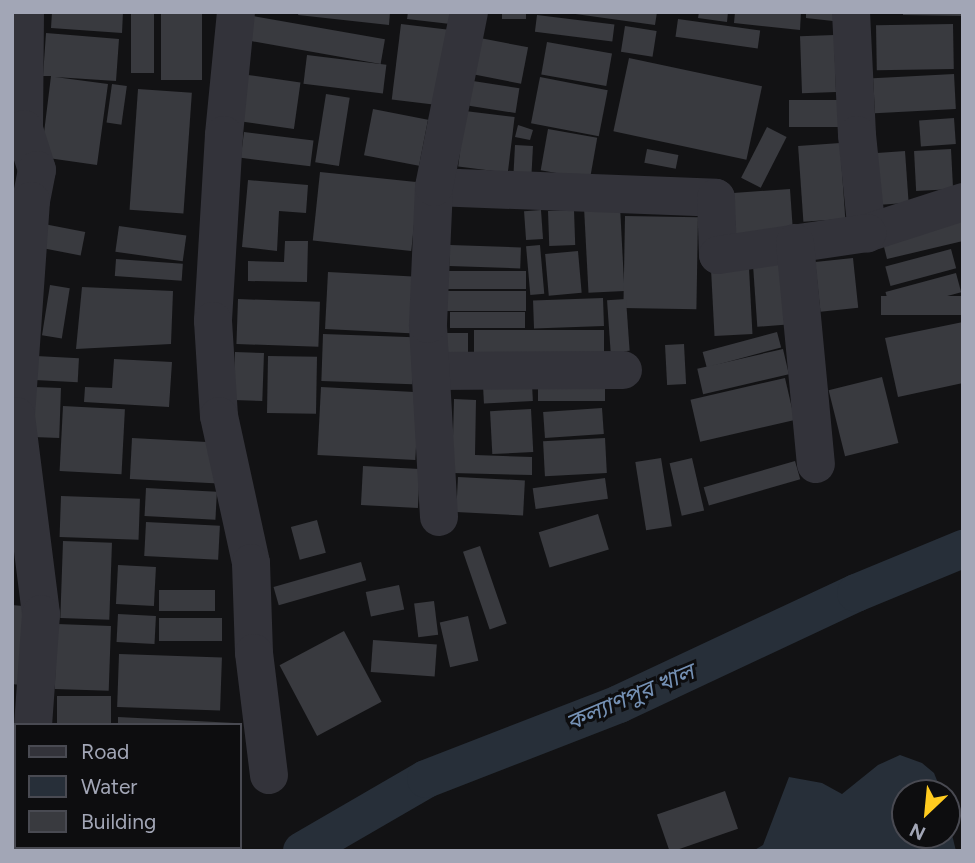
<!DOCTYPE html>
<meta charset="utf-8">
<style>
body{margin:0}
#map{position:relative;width:975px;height:863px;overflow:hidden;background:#121214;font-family:Figtree,"Noto Sans Bengali",sans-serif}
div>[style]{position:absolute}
.water>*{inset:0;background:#272f39}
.canal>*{height:38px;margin:-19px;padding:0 19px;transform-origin:19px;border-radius:19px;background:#272f39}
.building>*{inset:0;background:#393a3f;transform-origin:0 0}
.minor>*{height:38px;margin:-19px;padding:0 19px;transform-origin:19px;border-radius:19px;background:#33333a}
span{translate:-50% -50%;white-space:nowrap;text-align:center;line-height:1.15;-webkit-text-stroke:6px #0d0d0f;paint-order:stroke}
.water-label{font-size:23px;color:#7591b5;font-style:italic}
.frame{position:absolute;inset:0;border:14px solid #a2a6b6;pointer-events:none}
.legend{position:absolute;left:14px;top:723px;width:228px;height:126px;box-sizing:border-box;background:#0d0d0f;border:2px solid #494a52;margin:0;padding:9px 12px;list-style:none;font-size:21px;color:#a2a6b6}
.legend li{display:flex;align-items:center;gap:14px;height:35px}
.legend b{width:35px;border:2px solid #494a52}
.north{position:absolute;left:891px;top:779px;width:70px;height:70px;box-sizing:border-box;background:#0d0d0f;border:2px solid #494a52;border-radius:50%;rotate:206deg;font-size:19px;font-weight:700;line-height:28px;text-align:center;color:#a2a6b6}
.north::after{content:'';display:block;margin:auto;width:24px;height:32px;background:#ffcb1f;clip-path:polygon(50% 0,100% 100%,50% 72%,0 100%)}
</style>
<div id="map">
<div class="water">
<div style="clip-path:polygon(900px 755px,922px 763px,934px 773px,942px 793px,905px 793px,905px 835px,947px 835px,947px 814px,956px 851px,753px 851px,763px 845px,789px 777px,822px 783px,842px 794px,878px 765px)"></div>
</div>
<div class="canal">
<div style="left:12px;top:806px;width:6px;rotate:51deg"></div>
<div style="left:55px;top:847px;width:8px;rotate:30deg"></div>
<div style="left:302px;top:851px;width:143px;rotate:-30.1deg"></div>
<div style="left:426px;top:779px;width:207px;rotate:-21.2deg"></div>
<div style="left:619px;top:704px;width:262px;rotate:-25.1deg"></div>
<div style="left:856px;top:593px;width:116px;rotate:-22.4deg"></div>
</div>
<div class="building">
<div style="clip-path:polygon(52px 12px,123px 12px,122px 33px,51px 28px)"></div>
<div style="left:131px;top:12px;width:23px;height:61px"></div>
<div style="left:161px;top:12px;width:41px;height:68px"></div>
<div style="clip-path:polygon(299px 12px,390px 12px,389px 25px,298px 15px)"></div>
<div style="clip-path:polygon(408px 12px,460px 12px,459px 25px,407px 19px)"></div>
<div style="left:502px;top:12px;width:24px;height:7px"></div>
<div style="clip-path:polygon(561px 12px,657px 12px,655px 25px)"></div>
<div style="clip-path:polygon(699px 12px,728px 12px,727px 22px,698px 18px)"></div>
<div style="clip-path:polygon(735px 12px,801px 12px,800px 30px,734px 23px)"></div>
<div style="clip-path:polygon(806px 12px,834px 12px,833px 21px,806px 18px)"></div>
<div style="clip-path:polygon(903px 12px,963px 12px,963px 16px,903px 15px)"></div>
<div style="left:537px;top:15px;width:78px;height:17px;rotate:7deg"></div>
<div style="left:253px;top:16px;width:134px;height:25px;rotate:10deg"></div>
<div style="left:678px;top:19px;width:83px;height:18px;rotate:8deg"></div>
<div style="left:401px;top:24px;width:46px;height:76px;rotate:7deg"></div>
<div style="left:953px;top:24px;width:45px;height:77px;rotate:89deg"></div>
<div style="left:625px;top:26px;width:32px;height:26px;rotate:9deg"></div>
<div style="clip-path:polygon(46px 33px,119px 39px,116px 81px,55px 77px,108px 84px,97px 165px,41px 157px,51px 76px,43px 76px)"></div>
<div style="left:834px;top:35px;width:57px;height:34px;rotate:88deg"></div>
<div style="left:480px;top:38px;width:49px;height:37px;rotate:11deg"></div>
<div style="left:547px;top:42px;width:66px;height:33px;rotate:10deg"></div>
<div style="left:307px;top:55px;width:80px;height:29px;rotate:7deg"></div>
<div style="left:629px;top:58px;width:136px;height:75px;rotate:12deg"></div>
<div style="left:954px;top:74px;width:35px;height:81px;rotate:87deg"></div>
<div style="left:248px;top:75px;width:53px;height:47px;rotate:8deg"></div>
<div style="left:540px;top:77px;width:69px;height:47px;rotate:11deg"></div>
<div style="left:473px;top:81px;width:47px;height:25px;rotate:9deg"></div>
<div style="left:112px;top:84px;width:15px;height:39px;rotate:8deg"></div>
<div style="left:138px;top:89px;width:54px;height:121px;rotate:4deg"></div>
<div style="left:326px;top:94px;width:24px;height:69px;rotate:9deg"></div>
<div style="left:840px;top:100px;width:27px;height:51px;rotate:90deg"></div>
<div style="left:373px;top:109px;width:56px;height:47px;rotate:11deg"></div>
<div style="left:465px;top:111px;width:50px;height:56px;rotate:7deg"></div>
<div style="left:954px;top:118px;width:26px;height:35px;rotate:86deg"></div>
<div style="clip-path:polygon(518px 125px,533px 130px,530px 140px,515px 137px)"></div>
<div style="left:767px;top:127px;width:22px;height:57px;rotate:27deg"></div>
<div style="left:548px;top:129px;width:50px;height:42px;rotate:10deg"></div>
<div style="left:244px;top:132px;width:70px;height:26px;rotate:7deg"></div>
<div style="left:840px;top:143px;width:76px;height:42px;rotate:86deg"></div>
<div style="left:515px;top:145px;width:18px;height:28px;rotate:3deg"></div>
<div style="left:647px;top:149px;width:32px;height:14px;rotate:11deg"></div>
<div style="left:951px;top:149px;width:40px;height:37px;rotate:87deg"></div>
<div style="left:905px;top:151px;width:52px;height:28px;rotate:86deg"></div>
<div style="left:320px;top:172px;width:99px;height:69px;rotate:6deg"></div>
<div style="clip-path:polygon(248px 180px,308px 185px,306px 213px,279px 211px,277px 251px,242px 247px)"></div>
<div style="left:790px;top:189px;width:41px;height:57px;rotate:86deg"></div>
<div style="left:620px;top:206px;width:85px;height:36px;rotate:87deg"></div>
<div style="left:541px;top:210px;width:29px;height:17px;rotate:86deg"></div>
<div style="left:574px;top:210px;width:35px;height:26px;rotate:88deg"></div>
<div style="left:625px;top:216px;width:73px;height:92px;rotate:1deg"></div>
<div style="clip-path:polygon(963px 218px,963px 241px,887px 259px,881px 235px)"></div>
<div style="left:44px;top:224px;width:42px;height:24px;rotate:11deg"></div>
<div style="left:119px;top:226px;width:68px;height:26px;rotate:8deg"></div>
<div style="clip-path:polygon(285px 241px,308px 241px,307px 282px,248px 281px,248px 261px,284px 262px)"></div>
<div style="left:450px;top:245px;width:71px;height:21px;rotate:2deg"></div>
<div style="left:540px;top:245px;width:49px;height:14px;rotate:85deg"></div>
<div style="left:951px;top:249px;width:20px;height:68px;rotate:75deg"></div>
<div style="left:578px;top:251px;width:42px;height:33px;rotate:85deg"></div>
<div style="left:853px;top:258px;width:50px;height:38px;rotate:84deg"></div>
<div style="left:116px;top:259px;width:67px;height:17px;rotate:4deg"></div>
<div style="left:780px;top:264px;width:61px;height:27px;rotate:86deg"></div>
<div style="left:749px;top:268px;width:66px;height:38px;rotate:87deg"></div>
<div style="left:444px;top:271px;width:82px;height:18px"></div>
<div style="left:328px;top:272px;width:85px;height:57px;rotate:3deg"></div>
<div style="left:956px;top:273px;width:20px;height:73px;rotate:75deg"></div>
<div style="left:50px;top:285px;width:20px;height:51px;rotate:9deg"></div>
<div style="clip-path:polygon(82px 287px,173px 291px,171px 344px,76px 349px)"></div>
<div style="left:526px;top:291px;width:20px;height:80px;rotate:90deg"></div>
<div style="left:963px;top:296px;width:19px;height:82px;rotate:90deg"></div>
<div style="left:603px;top:298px;width:28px;height:70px;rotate:88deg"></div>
<div style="left:238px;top:299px;width:82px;height:45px;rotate:2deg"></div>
<div style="left:626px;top:299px;width:52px;height:19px;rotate:86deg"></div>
<div style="left:525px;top:312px;width:16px;height:75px;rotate:90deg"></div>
<div style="clip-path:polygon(963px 322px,963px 383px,898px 397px,885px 338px)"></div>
<div style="left:604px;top:330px;width:24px;height:130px;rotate:90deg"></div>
<div style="left:777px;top:332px;width:16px;height:77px;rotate:75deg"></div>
<div style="left:444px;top:333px;width:24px;height:24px"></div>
<div style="left:323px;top:334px;width:91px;height:47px;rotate:2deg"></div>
<div style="left:684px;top:344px;width:40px;height:19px;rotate:87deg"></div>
<div style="left:783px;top:349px;width:26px;height:88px;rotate:77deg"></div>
<div style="left:235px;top:352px;width:29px;height:48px;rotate:2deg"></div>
<div style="left:36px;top:356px;width:43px;height:24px;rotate:3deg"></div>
<div style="left:268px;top:356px;width:49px;height:57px;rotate:1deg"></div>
<div style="clip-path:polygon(114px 359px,172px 362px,169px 407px,84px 402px,85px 387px,112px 388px)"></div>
<div style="left:882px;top:377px;width:68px;height:55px;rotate:76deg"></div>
<div style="left:785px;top:378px;width:43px;height:97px;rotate:77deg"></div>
<div style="left:532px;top:384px;width:17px;height:49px;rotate:87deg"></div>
<div style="left:605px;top:386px;width:15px;height:67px;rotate:90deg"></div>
<div style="left:35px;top:387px;width:26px;height:50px;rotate:2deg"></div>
<div style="left:321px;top:387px;width:98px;height:68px;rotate:3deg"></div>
<div style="clip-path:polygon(454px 399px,476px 400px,475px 455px,532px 457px,532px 475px,452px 473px)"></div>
<div style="left:63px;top:406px;width:62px;height:65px;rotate:3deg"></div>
<div style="left:602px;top:408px;width:26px;height:59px;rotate:86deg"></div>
<div style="left:531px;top:409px;width:43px;height:41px;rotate:87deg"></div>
<div style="left:132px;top:438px;width:89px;height:41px;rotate:3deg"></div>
<div style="left:605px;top:438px;width:35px;height:62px;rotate:87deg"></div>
<div style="left:661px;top:458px;width:69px;height:26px;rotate:81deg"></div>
<div style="left:692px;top:458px;width:54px;height:23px;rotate:77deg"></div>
<div style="left:795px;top:461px;width:19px;height:95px;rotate:74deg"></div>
<div style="left:363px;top:466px;width:57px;height:39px;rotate:3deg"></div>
<div style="left:458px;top:477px;width:67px;height:35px;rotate:3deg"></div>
<div style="left:605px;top:478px;width:21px;height:73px;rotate:82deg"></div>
<div style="left:146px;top:488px;width:71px;height:28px;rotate:3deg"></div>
<div style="left:61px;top:496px;width:79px;height:41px;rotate:2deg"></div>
<div style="left:598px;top:514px;width:37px;height:62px;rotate:73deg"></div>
<div style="left:317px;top:520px;width:34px;height:27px;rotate:75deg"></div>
<div style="left:146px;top:522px;width:74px;height:34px;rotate:3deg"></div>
<div style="left:63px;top:541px;width:49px;height:77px;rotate:2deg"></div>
<div style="left:480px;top:546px;width:82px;height:18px;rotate:71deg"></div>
<div style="left:361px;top:562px;width:19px;height:91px;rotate:74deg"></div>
<div style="left:118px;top:565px;width:38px;height:39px;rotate:3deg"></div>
<div style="left:399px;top:585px;width:25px;height:34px;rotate:78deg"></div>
<div style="left:159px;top:590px;width:56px;height:21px"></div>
<div style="left:434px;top:601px;width:34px;height:20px;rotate:83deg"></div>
<div style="clip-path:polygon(12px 605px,23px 606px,20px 685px,12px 684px)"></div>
<div style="left:118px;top:614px;width:38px;height:28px;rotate:3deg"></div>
<div style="left:468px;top:616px;width:46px;height:29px;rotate:77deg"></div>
<div style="left:159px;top:618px;width:63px;height:23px"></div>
<div style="left:57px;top:624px;width:54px;height:65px;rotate:2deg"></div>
<div style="left:344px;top:631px;width:80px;height:73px;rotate:62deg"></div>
<div style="left:373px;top:640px;width:64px;height:32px;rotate:4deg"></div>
<div style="left:119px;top:654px;width:103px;height:53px;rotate:2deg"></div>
<div style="left:111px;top:696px;width:29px;height:54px;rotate:90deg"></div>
<div style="clip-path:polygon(118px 717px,235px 723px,235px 725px,118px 725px)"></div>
<div style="left:725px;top:791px;width:40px;height:72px;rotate:71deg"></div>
</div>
<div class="minor">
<div style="left:25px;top:12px;width:117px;rotate:90.5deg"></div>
<div style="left:24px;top:129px;width:43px;rotate:72.4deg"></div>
<div style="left:37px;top:170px;width:32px;rotate:101deg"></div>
<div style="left:31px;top:201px;width:216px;rotate:94deg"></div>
<div style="left:16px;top:416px;width:200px;rotate:82.8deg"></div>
<div style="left:41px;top:614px;width:111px;rotate:94.1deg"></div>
<div style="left:236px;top:12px;width:124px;rotate:95.6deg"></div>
<div style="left:224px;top:135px;width:186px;rotate:93.4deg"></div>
<div style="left:213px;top:321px;width:95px;rotate:86.4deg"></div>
<div style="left:219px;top:416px;width:150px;rotate:77.7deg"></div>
<div style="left:251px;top:563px;width:90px;rotate:88.1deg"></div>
<div style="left:254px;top:653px;width:123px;rotate:83deg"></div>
<div style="left:851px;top:12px;width:123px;rotate:87.2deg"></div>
<div style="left:857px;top:135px;width:99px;rotate:84.2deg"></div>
<div style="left:867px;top:233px;width:101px;rotate:-17.9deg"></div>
<div style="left:434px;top:187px;width:282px;rotate:2.2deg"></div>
<div style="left:716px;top:198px;width:57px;rotate:88deg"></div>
<div style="left:718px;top:255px;width:151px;rotate:-8.4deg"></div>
<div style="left:795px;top:243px;width:222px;rotate:84.6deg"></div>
<div style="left:433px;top:371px;width:190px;rotate:-0.3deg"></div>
<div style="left:439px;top:517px;width:193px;rotate:-93.3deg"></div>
<div style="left:428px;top:324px;width:137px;rotate:-87.5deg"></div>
<div style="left:434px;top:187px;width:178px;rotate:-78.7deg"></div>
</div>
<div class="water-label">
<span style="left:630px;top:697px;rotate:-23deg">কল্যাণপুর খাল</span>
</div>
<div class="frame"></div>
<ul class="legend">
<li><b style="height:9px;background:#33333a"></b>Road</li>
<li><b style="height:19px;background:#272f39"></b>Water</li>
<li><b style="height:19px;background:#393a3f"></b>Building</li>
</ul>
<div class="north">N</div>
</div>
